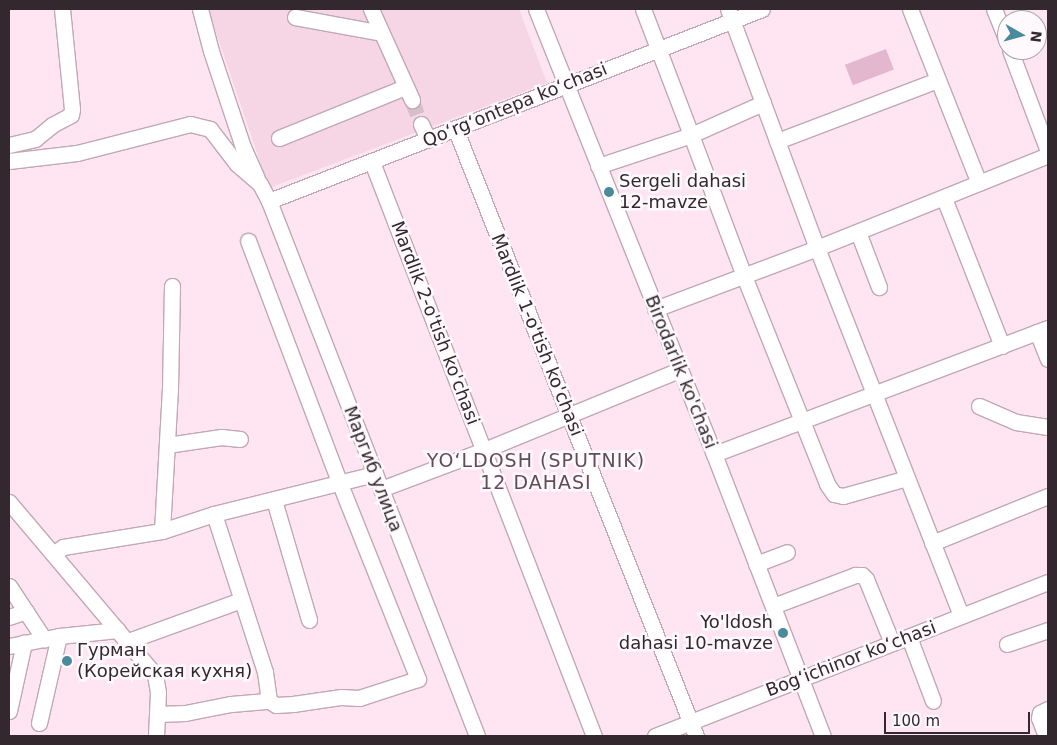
<!DOCTYPE html>
<meta charset="utf-8">
<style>
body{margin:0}
#map{position:relative;width:1057px;height:745px;overflow:hidden;background:#ffe5f2;font-family:"DejaVu Sans",sans-serif}
div>[style]{position:absolute}
.built>*{inset:0;background:#f6d5e5}
.green>*{inset:0;background:#e3b7cd;transform-origin:0 0}
.minor-tunnel>*{height:15px;margin-top:-7.5px;transform-origin:0;background:repeating-linear-gradient(90deg,#d6bfcb 0 15px,transparent 0 23px)}
.roads{filter:drop-shadow(1px 0 #c0a8b4) drop-shadow(-1px 0 #c0a8b4) drop-shadow(0 1px #c0a8b4) drop-shadow(0 -1px #c0a8b4)}
.minor>*{height:15px;margin:-7.5px;padding:0 7.5px;transform-origin:7.5px;border-radius:7.5px;background:#fff}
.dots>*{width:14px;height:14px;translate:-50% -50%;box-sizing:border-box;border:2px solid #fef9fc;border-radius:50%}
span{translate:-50% -50%;white-space:nowrap;text-align:center;line-height:1.15;-webkit-text-stroke:5px #fef9fc;paint-order:stroke}
.street-label{font-size:18px;color:#32282d}
.poi-label{font-size:18px;color:#32282d}
.left{translate:0 -50%;text-align:left}
.right{translate:-100% -50%;text-align:right}
.neighbourhood-label{font-size:19px;color:#614c57;letter-spacing:1px}
.frame{position:absolute;inset:0;border:10px solid #32282d;pointer-events:none}
.north{position:absolute;left:997px;top:10px;width:50px;height:50px;box-sizing:border-box;background:#fef9fc;border:1px solid #aca5a9;border-radius:50%;rotate:97deg;font-size:14px;font-weight:700;line-height:20px;text-align:center;color:#32282d}
.north::after{content:'';display:block;margin:auto;width:18px;height:22px;background:#498b9c;clip-path:polygon(50% 0,100% 100%,50% 72%,0 100%)}
.scale{position:absolute;left:884px;top:712px;width:146px;height:22px;box-sizing:border-box;border:2px solid #32282d;border-top:0;padding-left:6px;font-size:15px;line-height:18px;white-space:nowrap;color:#32282d;-webkit-text-stroke:4px #fef9fc;paint-order:stroke}
</style>
<div id="map">
<div class="built">
<div style="clip-path:polygon(208px 9px,519px 9px,547px 83px,269px 188px)"></div>
</div>
<div class="green">
<div style="left:886px;top:49px;width:22px;height:44px;rotate:69deg"></div>
</div>
<div class="minor-tunnel">
<div style="left:412px;top:100px;width:26px;rotate:69deg"></div>
</div>
<div class="roads">
<div class="minor">
<div style="left:200px;top:9px;width:43px;rotate:75.3deg"></div>
<div style="left:211px;top:51px;width:101px;rotate:71.6deg"></div>
<div style="left:243px;top:147px;width:34px;rotate:66deg"></div>
<div style="left:371px;top:9px;width:100px;rotate:65.7deg"></div>
<div style="left:536px;top:9px;width:479px;rotate:68.2deg"></div>
<div style="left:714px;top:454px;width:302px;rotate:68.9deg"></div>
<div style="left:643px;top:9px;width:135px;rotate:69.1deg"></div>
<div style="left:691px;top:135px;width:79px;rotate:-24deg"></div>
<div style="left:728px;top:9px;width:255px;rotate:69.6deg"></div>
<div style="left:817px;top:248px;width:395px;rotate:68.6deg"></div>
<div style="left:910px;top:9px;width:187px;rotate:68.4deg"></div>
<div style="left:994px;top:9px;width:35px;rotate:68deg"></div>
<div style="left:295px;top:17px;width:88px;rotate:10.4deg"></div>
<div style="left:1010px;top:50px;width:108px;rotate:69.4deg"></div>
<div style="left:421px;top:124px;width:17px;rotate:65deg"></div>
<div style="left:455px;top:128px;width:654px;rotate:68.38deg"></div>
<div style="left:279px;top:138px;width:136px;rotate:-22deg"></div>
<div style="left:777px;top:141px;width:172px;rotate:-20.8deg"></div>
<div style="left:9px;top:145px;width:27px;rotate:-13deg"></div>
<div style="left:35px;top:139px;width:22px;rotate:-39deg"></div>
<div style="left:52px;top:125px;width:21px;rotate:-28deg"></div>
<div style="left:71px;top:115px;width:6px;rotate:-81deg"></div>
<div style="left:72px;top:109px;width:100px;rotate:-95.7deg"></div>
<div style="left:9px;top:161px;width:68px;rotate:-6.7deg"></div>
<div style="left:77px;top:153px;width:117px;rotate:-14.4deg"></div>
<div style="left:190px;top:124px;width:21px;rotate:14deg"></div>
<div style="left:210px;top:129px;width:44px;rotate:52.4deg"></div>
<div style="left:237px;top:164px;width:30px;rotate:41deg"></div>
<div style="left:260px;top:184px;width:19px;rotate:62deg"></div>
<div style="left:269px;top:201px;width:574px;rotate:68.75deg"></div>
<div style="left:372px;top:162px;width:615px;rotate:68.86deg"></div>
<div style="left:598px;top:166px;width:98px;rotate:-18.4deg"></div>
<div style="left:691px;top:135px;width:151px;rotate:69.4deg"></div>
<div style="left:744px;top:276px;width:224px;rotate:68.2deg"></div>
<div style="left:827px;top:484px;width:12px;rotate:55deg"></div>
<div style="left:834px;top:494px;width:9px;rotate:13deg"></div>
<div style="left:843px;top:496px;width:66px;rotate:-15.7deg"></div>
<div style="left:944px;top:198px;width:159px;rotate:68.6deg"></div>
<div style="left:269px;top:201px;width:529px;rotate:-21.28deg"></div>
<div style="left:858px;top:232px;width:59px;rotate:69.1deg"></div>
<div style="left:655px;top:309px;width:173px;rotate:-20.6deg"></div>
<div style="left:817px;top:248px;width:249px;rotate:-21.9deg"></div>
<div style="left:1037px;top:332px;width:29px;rotate:68deg"></div>
<div style="left:979px;top:406px;width:40px;rotate:23.4deg"></div>
<div style="left:1016px;top:422px;width:32px;rotate:9deg"></div>
<div style="left:167px;top:445px;width:55px;rotate:-8.4deg"></div>
<div style="left:221px;top:437px;width:19px;rotate:6deg"></div>
<div style="left:714px;top:454px;width:357px;rotate:-20.7deg"></div>
<div style="left:381px;top:489px;width:110px;rotate:-20.7deg"></div>
<div style="left:484px;top:450px;width:211px;rotate:-22.3deg"></div>
<div style="left:274px;top:500px;width:125px;rotate:73.7deg"></div>
<div style="left:9px;top:502px;width:226px;rotate:49.8deg"></div>
<div style="left:155px;top:675px;width:17px;rotate:80deg"></div>
<div style="left:158px;top:692px;width:44px;rotate:92.6deg"></div>
<div style="left:214px;top:514px;width:166px;rotate:72.1deg"></div>
<div style="left:265px;top:672px;width:29px;rotate:82deg"></div>
<div style="left:162px;top:531px;width:142px;rotate:-86.8deg"></div>
<div style="left:170px;top:389px;width:103px;rotate:-88.9deg"></div>
<div style="left:932px;top:543px;width:125px;rotate:-22.1deg"></div>
<div style="left:53px;top:554px;width:12px;rotate:-35deg"></div>
<div style="left:63px;top:547px;width:100px;rotate:-9.2deg"></div>
<div style="left:162px;top:531px;width:55px;rotate:-18.1deg"></div>
<div style="left:214px;top:514px;width:166px;rotate:-14deg"></div>
<div style="left:756px;top:564px;width:33px;rotate:-21deg"></div>
<div style="left:9px;top:586px;width:64px;rotate:56.6deg"></div>
<div style="left:773px;top:606px;width:88px;rotate:-20.7deg"></div>
<div style="left:855px;top:575px;width:7px"></div>
<div style="left:862px;top:575px;width:6px;rotate:45deg"></div>
<div style="left:866px;top:579px;width:69px;rotate:67.9deg"></div>
<div style="left:9px;top:617px;width:18px;rotate:-19deg"></div>
<div style="left:909px;top:637px;width:68px;rotate:69.4deg"></div>
<div style="left:128px;top:641px;width:120px;rotate:-19.9deg"></div>
<div style="left:1007px;top:644px;width:43px;rotate:-18.9deg"></div>
<div style="left:9px;top:646px;width:51px;rotate:-11.3deg"></div>
<div style="left:59px;top:636px;width:59px;rotate:-5.8deg"></div>
<div style="left:9px;top:711px;width:70px;rotate:-77.6deg"></div>
<div style="left:157px;top:714px;width:28px;rotate:-2deg"></div>
<div style="left:185px;top:713px;width:47px;rotate:-11.1deg"></div>
<div style="left:231px;top:704px;width:38px;rotate:-5deg"></div>
<div style="left:269px;top:701px;width:8px;rotate:30deg"></div>
<div style="left:276px;top:705px;width:17px;rotate:-3deg"></div>
<div style="left:293px;top:704px;width:49px;rotate:-8.3deg"></div>
<div style="left:341px;top:697px;width:18px;rotate:3deg"></div>
<div style="left:359px;top:698px;width:62px;rotate:-17.9deg"></div>
<div style="left:418px;top:679px;width:210px;rotate:-111.8deg"></div>
<div style="left:340px;top:484px;width:260px;rotate:-110.7deg"></div>
<div style="left:39px;top:723px;width:89px;rotate:-77.1deg"></div>
<div style="left:655px;top:736px;width:422px;rotate:-21.4deg"></div>
<div style="left:1046px;top:736px;width:19px;rotate:-111deg"></div>
<div style="left:1039px;top:718px;width:5px;rotate:-79deg"></div>
<div style="left:1040px;top:713px;width:9px;rotate:-27deg"></div>
</div>
</div>
<div class="dots">
<div style="left:609px;top:192px;background:#498b9c"></div>
<div style="left:783px;top:633px;background:#498b9c"></div>
<div style="left:67px;top:661px;background:#498b9c"></div>
</div>
<div class="street-label">
<span style="left:515px;top:105px;rotate:-22deg">Qoʻrgʻontepa koʻchasi</span>
<span style="left:435px;top:323px;rotate:69deg">Mardlik 2-o'tish ko'chasi</span>
<span style="left:537px;top:335px;rotate:68deg">Mardlik 1-o'tish ko'chasi</span>
<span style="left:681px;top:372px;rotate:68deg">Birodarlik ko'chasi</span>
<span style="left:373px;top:469px;rotate:69deg">Маргиб улица</span>
<span style="left:851px;top:659px;rotate:-21deg">Bogʻichinor koʻchasi</span>
</div>
<div class="poi-label">
<span class="left" style="left:619px;top:192px">Sergeli dahasi<br>12-mavze</span>
<span class="right" style="left:773px;top:633px">Yo'ldosh<br>dahasi 10-mavze</span>
<span class="left" style="left:77px;top:661px">Гурман<br>(Корейская кухня)</span>
</div>
<div class="neighbourhood-label">
<span style="left:536px;top:472px">YO‘LDOSH (SPUTNIK)<br>12 DAHASI</span>
</div>
<div class="frame"></div>
<div class="north">N</div>
<div class="scale">100 m</div>
</div>
